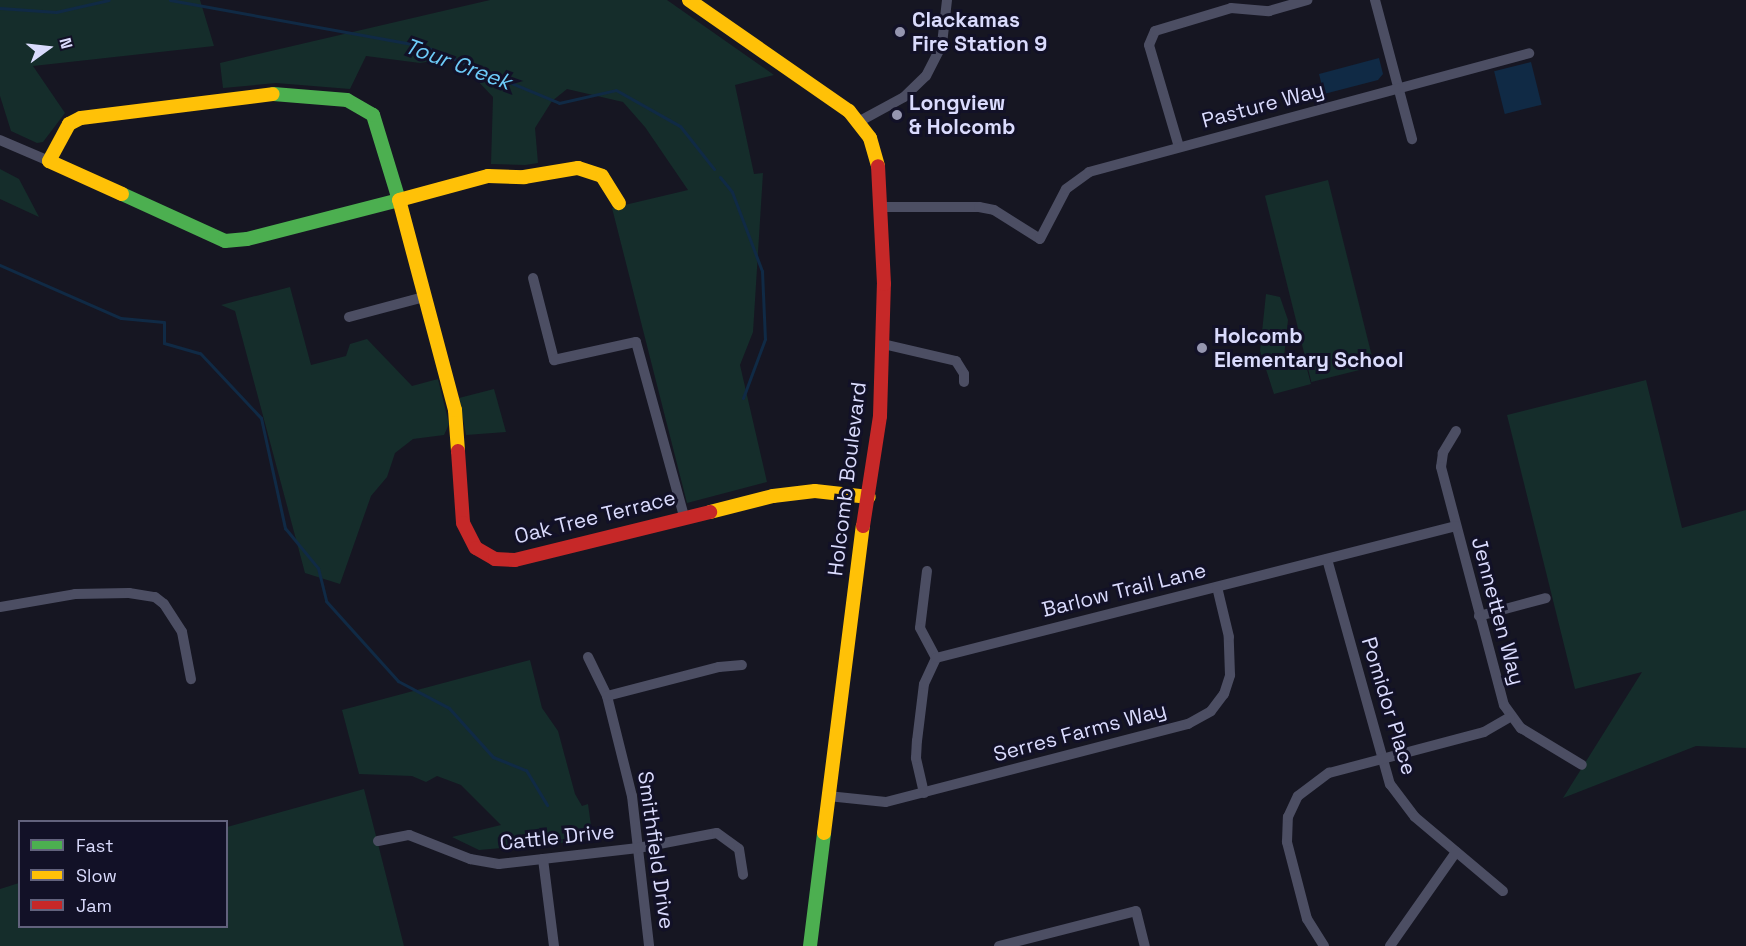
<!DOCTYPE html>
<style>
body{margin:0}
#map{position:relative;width:1746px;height:946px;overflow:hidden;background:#161622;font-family:"Space Grotesk",sans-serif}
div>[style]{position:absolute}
.green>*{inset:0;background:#152d2b;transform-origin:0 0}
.water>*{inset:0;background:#102a45;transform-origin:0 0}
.stream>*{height:3px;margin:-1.5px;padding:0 1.5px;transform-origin:1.5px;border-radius:1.5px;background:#102a45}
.street>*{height:10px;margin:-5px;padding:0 5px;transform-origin:5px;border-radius:5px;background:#4c4e63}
.fast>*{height:14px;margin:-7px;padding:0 7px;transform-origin:7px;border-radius:7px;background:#4caf50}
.slow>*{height:14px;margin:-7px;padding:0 7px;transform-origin:7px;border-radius:7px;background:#ffc107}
.jam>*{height:14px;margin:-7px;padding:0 7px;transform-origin:7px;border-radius:7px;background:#c62828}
.dots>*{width:16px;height:16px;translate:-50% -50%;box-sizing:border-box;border:3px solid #121127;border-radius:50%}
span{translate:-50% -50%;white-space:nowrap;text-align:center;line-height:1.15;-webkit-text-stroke:6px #121127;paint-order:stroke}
.poi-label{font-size:21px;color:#dadbfd;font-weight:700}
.left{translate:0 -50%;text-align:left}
.street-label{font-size:21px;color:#dadbfd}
.water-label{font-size:22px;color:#6dcbf8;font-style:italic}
.legend{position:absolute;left:18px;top:820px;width:210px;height:108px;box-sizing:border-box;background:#121127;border:2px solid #62627d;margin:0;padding:8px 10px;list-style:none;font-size:18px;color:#dadbfd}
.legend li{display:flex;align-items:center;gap:12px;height:30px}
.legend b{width:30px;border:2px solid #62627d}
.north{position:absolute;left:18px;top:18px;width:60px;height:60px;-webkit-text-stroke:4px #121127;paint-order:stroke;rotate:75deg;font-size:16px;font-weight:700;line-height:24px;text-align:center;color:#dadbfd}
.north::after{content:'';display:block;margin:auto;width:21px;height:27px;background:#dadbfd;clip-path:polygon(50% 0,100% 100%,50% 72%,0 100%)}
</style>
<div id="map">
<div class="green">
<div style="clip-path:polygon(0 0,200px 0,214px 46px,33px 66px,65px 113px,43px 142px,37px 143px,11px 131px,0 96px)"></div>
<div style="clip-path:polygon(490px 0,667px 0,774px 75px,735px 85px,754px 174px,763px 173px,753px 332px,740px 365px,767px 482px,687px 503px,612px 208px,688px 190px,645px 127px,623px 102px,567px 89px,552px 101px,535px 128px,538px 163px,525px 165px,491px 164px,493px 97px,455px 57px,420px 63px,366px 56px,350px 89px,276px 83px,223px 88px,220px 63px)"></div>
<div style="clip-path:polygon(0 169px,19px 179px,39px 217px,0 199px)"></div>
<div style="left:1328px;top:180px;width:192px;height:65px;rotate:76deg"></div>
<div style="clip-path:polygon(290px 287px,311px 365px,346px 356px,350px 344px,367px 339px,412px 386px,438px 379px,449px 424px,444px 435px,413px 439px,395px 453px,387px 477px,371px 496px,340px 584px,305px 573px,235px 311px,221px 305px)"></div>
<div style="clip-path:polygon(1266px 294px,1280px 297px,1288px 320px,1284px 357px,1303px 354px,1311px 384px,1274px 394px,1260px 351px)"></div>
<div style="clip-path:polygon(1646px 380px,1682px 528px,1746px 510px,1746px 748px,1696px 746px,1563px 798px,1642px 672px,1575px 689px,1507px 415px)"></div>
<div style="clip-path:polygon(494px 389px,506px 432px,466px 435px,459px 398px)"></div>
<div style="clip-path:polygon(530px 660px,542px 708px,558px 731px,575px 794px,582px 806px,588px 804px,593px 840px,479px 850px,452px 837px,501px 825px,461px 785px,437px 776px,426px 782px,412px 776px,359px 774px,342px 710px)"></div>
<div style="clip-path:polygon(364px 789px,404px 946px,0 946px,0 889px,19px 883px,20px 926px,226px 926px,227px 827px)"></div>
</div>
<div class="water">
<div style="clip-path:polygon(1379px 58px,1383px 74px,1378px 80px,1324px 94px,1319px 74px)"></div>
<div style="left:1531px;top:62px;width:44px;height:38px;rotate:76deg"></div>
</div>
<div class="stream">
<div style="left:170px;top:0;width:257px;rotate:10.3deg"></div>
<div style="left:423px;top:46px;width:147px;rotate:22.7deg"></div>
<div style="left:559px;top:103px;width:58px;rotate:-12.8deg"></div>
<div style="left:616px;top:90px;width:73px;rotate:29.4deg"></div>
<div style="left:680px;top:126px;width:55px;rotate:51.7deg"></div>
<div style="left:0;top:8px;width:56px;rotate:4.1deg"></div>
<div style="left:56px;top:12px;width:54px;rotate:-12.8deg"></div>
<div style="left:720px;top:177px;width:19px;rotate:51deg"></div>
<div style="left:732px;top:192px;width:85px;rotate:69.2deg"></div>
<div style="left:762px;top:271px;width:68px;rotate:87.5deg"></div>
<div style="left:765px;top:339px;width:63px;rotate:110.4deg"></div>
<div style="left:0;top:265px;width:132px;rotate:23.7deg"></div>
<div style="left:121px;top:318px;width:43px;rotate:5.3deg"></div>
<div style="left:164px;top:322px;width:21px;rotate:90deg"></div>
<div style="left:164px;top:343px;width:37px;rotate:16deg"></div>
<div style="left:200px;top:353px;width:89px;rotate:46.8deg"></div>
<div style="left:261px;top:418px;width:113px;rotate:77.7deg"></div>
<div style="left:285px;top:528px;width:52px;rotate:50.5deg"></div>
<div style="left:318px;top:568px;width:34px;rotate:76deg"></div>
<div style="left:326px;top:601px;width:108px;rotate:48deg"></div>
<div style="left:398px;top:681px;width:58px;rotate:27.9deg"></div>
<div style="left:449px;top:708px;width:66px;rotate:48.1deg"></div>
<div style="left:493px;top:757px;width:35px;rotate:22deg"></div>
<div style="left:526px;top:770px;width:41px;rotate:59deg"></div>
</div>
<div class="street">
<div style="left:1375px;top:0;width:144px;rotate:75.1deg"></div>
<div style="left:860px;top:121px;width:50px;rotate:-28.6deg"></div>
<div style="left:904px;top:97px;width:30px;rotate:-44deg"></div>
<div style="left:926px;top:76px;width:36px;rotate:-63deg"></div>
<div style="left:942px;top:44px;width:44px;rotate:-83.5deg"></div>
<div style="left:0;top:140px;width:53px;rotate:23.2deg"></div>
<div style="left:1179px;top:147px;width:106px;rotate:-106.4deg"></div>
<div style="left:1149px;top:45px;width:15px;rotate:-67deg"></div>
<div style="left:1155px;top:31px;width:79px;rotate:-16.8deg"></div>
<div style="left:1231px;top:8px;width:38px;rotate:5deg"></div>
<div style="left:1269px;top:11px;width:40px;rotate:-16deg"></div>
<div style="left:882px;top:207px;width:97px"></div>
<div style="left:979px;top:207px;width:15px;rotate:11deg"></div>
<div style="left:994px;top:210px;width:54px;rotate:32.2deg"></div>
<div style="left:1040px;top:239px;width:56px;rotate:-62.5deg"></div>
<div style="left:1066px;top:189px;width:29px;rotate:-36deg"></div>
<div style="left:1089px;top:172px;width:456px;rotate:-15.1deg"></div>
<div style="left:533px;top:278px;width:85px;rotate:75.6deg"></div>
<div style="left:554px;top:360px;width:84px;rotate:-12.4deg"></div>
<div style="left:636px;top:342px;width:180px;rotate:74.6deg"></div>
<div style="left:349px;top:317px;width:78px;rotate:-14.9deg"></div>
<div style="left:883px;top:344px;width:75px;rotate:13.1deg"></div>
<div style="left:956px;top:361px;width:15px;rotate:58deg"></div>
<div style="left:964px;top:374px;width:8px;rotate:90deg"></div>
<div style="left:1456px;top:431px;width:26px;rotate:121deg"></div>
<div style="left:1443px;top:453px;width:14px;rotate:98deg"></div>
<div style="left:1441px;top:467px;width:246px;rotate:75.2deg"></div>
<div style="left:1504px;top:705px;width:29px;rotate:54deg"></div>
<div style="left:1521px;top:728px;width:71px;rotate:31.2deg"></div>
<div style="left:1327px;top:559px;width:234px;rotate:74.4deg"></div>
<div style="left:1390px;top:784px;width:41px;rotate:52.9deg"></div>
<div style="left:1415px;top:817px;width:115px;rotate:40.1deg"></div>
<div style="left:927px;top:571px;width:57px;rotate:97deg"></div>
<div style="left:920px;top:628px;width:34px;rotate:62deg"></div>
<div style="left:0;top:607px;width:76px;rotate:-9.8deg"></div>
<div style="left:75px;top:594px;width:54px;rotate:-1.1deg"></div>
<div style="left:129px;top:593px;width:26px;rotate:9deg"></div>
<div style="left:155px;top:597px;width:11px;rotate:38deg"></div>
<div style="left:164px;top:604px;width:33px;rotate:57deg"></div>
<div style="left:182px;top:632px;width:48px;rotate:79.2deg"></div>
<div style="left:1479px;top:616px;width:69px;rotate:-15deg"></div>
<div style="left:588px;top:657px;width:43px;rotate:64deg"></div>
<div style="left:607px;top:696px;width:103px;rotate:76deg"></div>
<div style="left:632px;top:796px;width:151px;rotate:83.5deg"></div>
<div style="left:607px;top:696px;width:116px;rotate:-14.5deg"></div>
<div style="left:719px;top:667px;width:23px;rotate:-5deg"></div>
<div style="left:924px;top:793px;width:36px;rotate:-103deg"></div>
<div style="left:916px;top:758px;width:17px;rotate:-87deg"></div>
<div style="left:917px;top:741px;width:57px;rotate:-83deg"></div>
<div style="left:924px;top:684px;width:29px;rotate:-65deg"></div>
<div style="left:936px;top:658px;width:536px;rotate:-14.24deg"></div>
<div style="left:828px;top:796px;width:58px;rotate:5.9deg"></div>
<div style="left:886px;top:802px;width:312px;rotate:-14.5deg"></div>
<div style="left:1188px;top:724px;width:26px;rotate:-29deg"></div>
<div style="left:1211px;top:711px;width:21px;rotate:-53deg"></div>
<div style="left:1224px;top:694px;width:20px;rotate:-72deg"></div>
<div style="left:1230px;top:675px;width:38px;rotate:-92deg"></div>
<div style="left:1229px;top:637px;width:51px;rotate:-103.5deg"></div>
<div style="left:378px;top:841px;width:32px;rotate:-11deg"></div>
<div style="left:409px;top:835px;width:66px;rotate:21.5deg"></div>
<div style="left:470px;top:859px;width:29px;rotate:10deg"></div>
<div style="left:499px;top:864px;width:140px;rotate:-6.6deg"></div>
<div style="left:638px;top:848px;width:80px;rotate:-10.8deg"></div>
<div style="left:717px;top:833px;width:27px;rotate:36deg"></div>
<div style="left:739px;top:849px;width:26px;rotate:81deg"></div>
<div style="left:543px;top:859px;width:88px;rotate:82.8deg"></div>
<div style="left:999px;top:946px;width:141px;rotate:-14.3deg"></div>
<div style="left:1136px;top:911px;width:36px;rotate:76deg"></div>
<div style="left:1324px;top:946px;width:32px;rotate:-122deg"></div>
<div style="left:1307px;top:919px;width:80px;rotate:-104.6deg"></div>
<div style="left:1287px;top:842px;width:25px;rotate:-88deg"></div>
<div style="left:1288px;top:817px;width:23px;rotate:-65deg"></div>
<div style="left:1298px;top:796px;width:39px;rotate:-37deg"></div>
<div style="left:1329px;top:773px;width:160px;rotate:-14.8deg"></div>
<div style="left:1484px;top:732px;width:30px;rotate:-30deg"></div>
<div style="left:1390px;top:946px;width:115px;rotate:-54.9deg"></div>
</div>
<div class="fast">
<div style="left:122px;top:194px;width:113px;rotate:24.5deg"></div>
<div style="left:225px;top:241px;width:22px;rotate:-5deg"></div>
<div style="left:247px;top:239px;width:157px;rotate:-14.4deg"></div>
<div style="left:399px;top:200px;width:89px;rotate:-107deg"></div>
<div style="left:373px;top:115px;width:30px;rotate:-150deg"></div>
<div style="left:347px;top:100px;width:74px;rotate:-175.4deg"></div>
<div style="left:810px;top:946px;width:114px;rotate:-82.9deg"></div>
</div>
<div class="slow">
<div style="left:689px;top:0;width:195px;rotate:34.8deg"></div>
<div style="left:849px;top:111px;width:34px;rotate:52deg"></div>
<div style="left:870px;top:138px;width:29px;rotate:74deg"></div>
<div style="left:122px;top:194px;width:80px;rotate:-155.7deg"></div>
<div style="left:49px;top:161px;width:42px;rotate:-61.6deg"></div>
<div style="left:69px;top:124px;width:13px;rotate:-27deg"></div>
<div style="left:81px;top:118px;width:193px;rotate:-7.1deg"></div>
<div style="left:458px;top:451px;width:41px;rotate:-94.2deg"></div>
<div style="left:455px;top:410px;width:217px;rotate:-104.9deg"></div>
<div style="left:399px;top:200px;width:92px;rotate:-15.1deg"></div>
<div style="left:488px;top:176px;width:36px;rotate:2deg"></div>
<div style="left:524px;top:177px;width:55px;rotate:-9.5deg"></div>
<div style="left:578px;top:168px;width:25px;rotate:18deg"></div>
<div style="left:602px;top:176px;width:32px;rotate:58deg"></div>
<div style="left:710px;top:512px;width:65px;rotate:-14.3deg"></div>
<div style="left:773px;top:496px;width:42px;rotate:-6.8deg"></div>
<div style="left:815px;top:491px;width:54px;rotate:6.3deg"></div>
<div style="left:824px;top:833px;width:309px;rotate:-82.8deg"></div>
</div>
<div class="jam">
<div style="left:458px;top:451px;width:72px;rotate:86deg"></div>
<div style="left:463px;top:523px;width:28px;rotate:63deg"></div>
<div style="left:476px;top:548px;width:22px;rotate:30deg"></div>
<div style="left:495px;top:559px;width:20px;rotate:3deg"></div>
<div style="left:515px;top:560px;width:201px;rotate:-13.8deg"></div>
<div style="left:863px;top:526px;width:111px;rotate:-81.2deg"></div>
<div style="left:880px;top:416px;width:132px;rotate:-88.3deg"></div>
<div style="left:884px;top:284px;width:118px;rotate:-92.9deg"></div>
</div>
<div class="dots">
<div style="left:900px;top:32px;background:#9596b0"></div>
<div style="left:897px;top:115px;background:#9596b0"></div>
<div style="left:1202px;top:348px;background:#9596b0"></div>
</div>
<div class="poi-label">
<span class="left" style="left:912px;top:32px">Clackamas<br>Fire Station 9</span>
<span class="left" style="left:909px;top:115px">Longview<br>&amp; Holcomb</span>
<span class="left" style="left:1214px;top:348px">Holcomb<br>Elementary School</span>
</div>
<div class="street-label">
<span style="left:1263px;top:105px;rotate:-15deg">Pasture Way</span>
<span style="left:847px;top:479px;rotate:-83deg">Holcomb Boulevard</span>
<span style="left:595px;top:517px;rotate:-14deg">Oak Tree Terrace</span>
<span style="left:1124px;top:590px;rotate:-14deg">Barlow Trail Lane</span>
<span style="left:1498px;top:611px;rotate:75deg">Jennetten Way</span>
<span style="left:1389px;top:706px;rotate:73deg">Pomidor Place</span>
<span style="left:1080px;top:732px;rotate:-15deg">Serres Farms Way</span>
<span style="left:557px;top:837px;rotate:-6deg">Cattle Drive</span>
<span style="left:656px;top:850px;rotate:82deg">Smithfield Drive</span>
</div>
<div class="water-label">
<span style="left:458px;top:64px;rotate:20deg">Tour Creek</span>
</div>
<ul class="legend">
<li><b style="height:8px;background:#4caf50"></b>Fast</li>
<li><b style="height:8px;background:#ffc107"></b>Slow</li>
<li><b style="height:8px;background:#c62828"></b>Jam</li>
</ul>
<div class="north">N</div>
</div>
